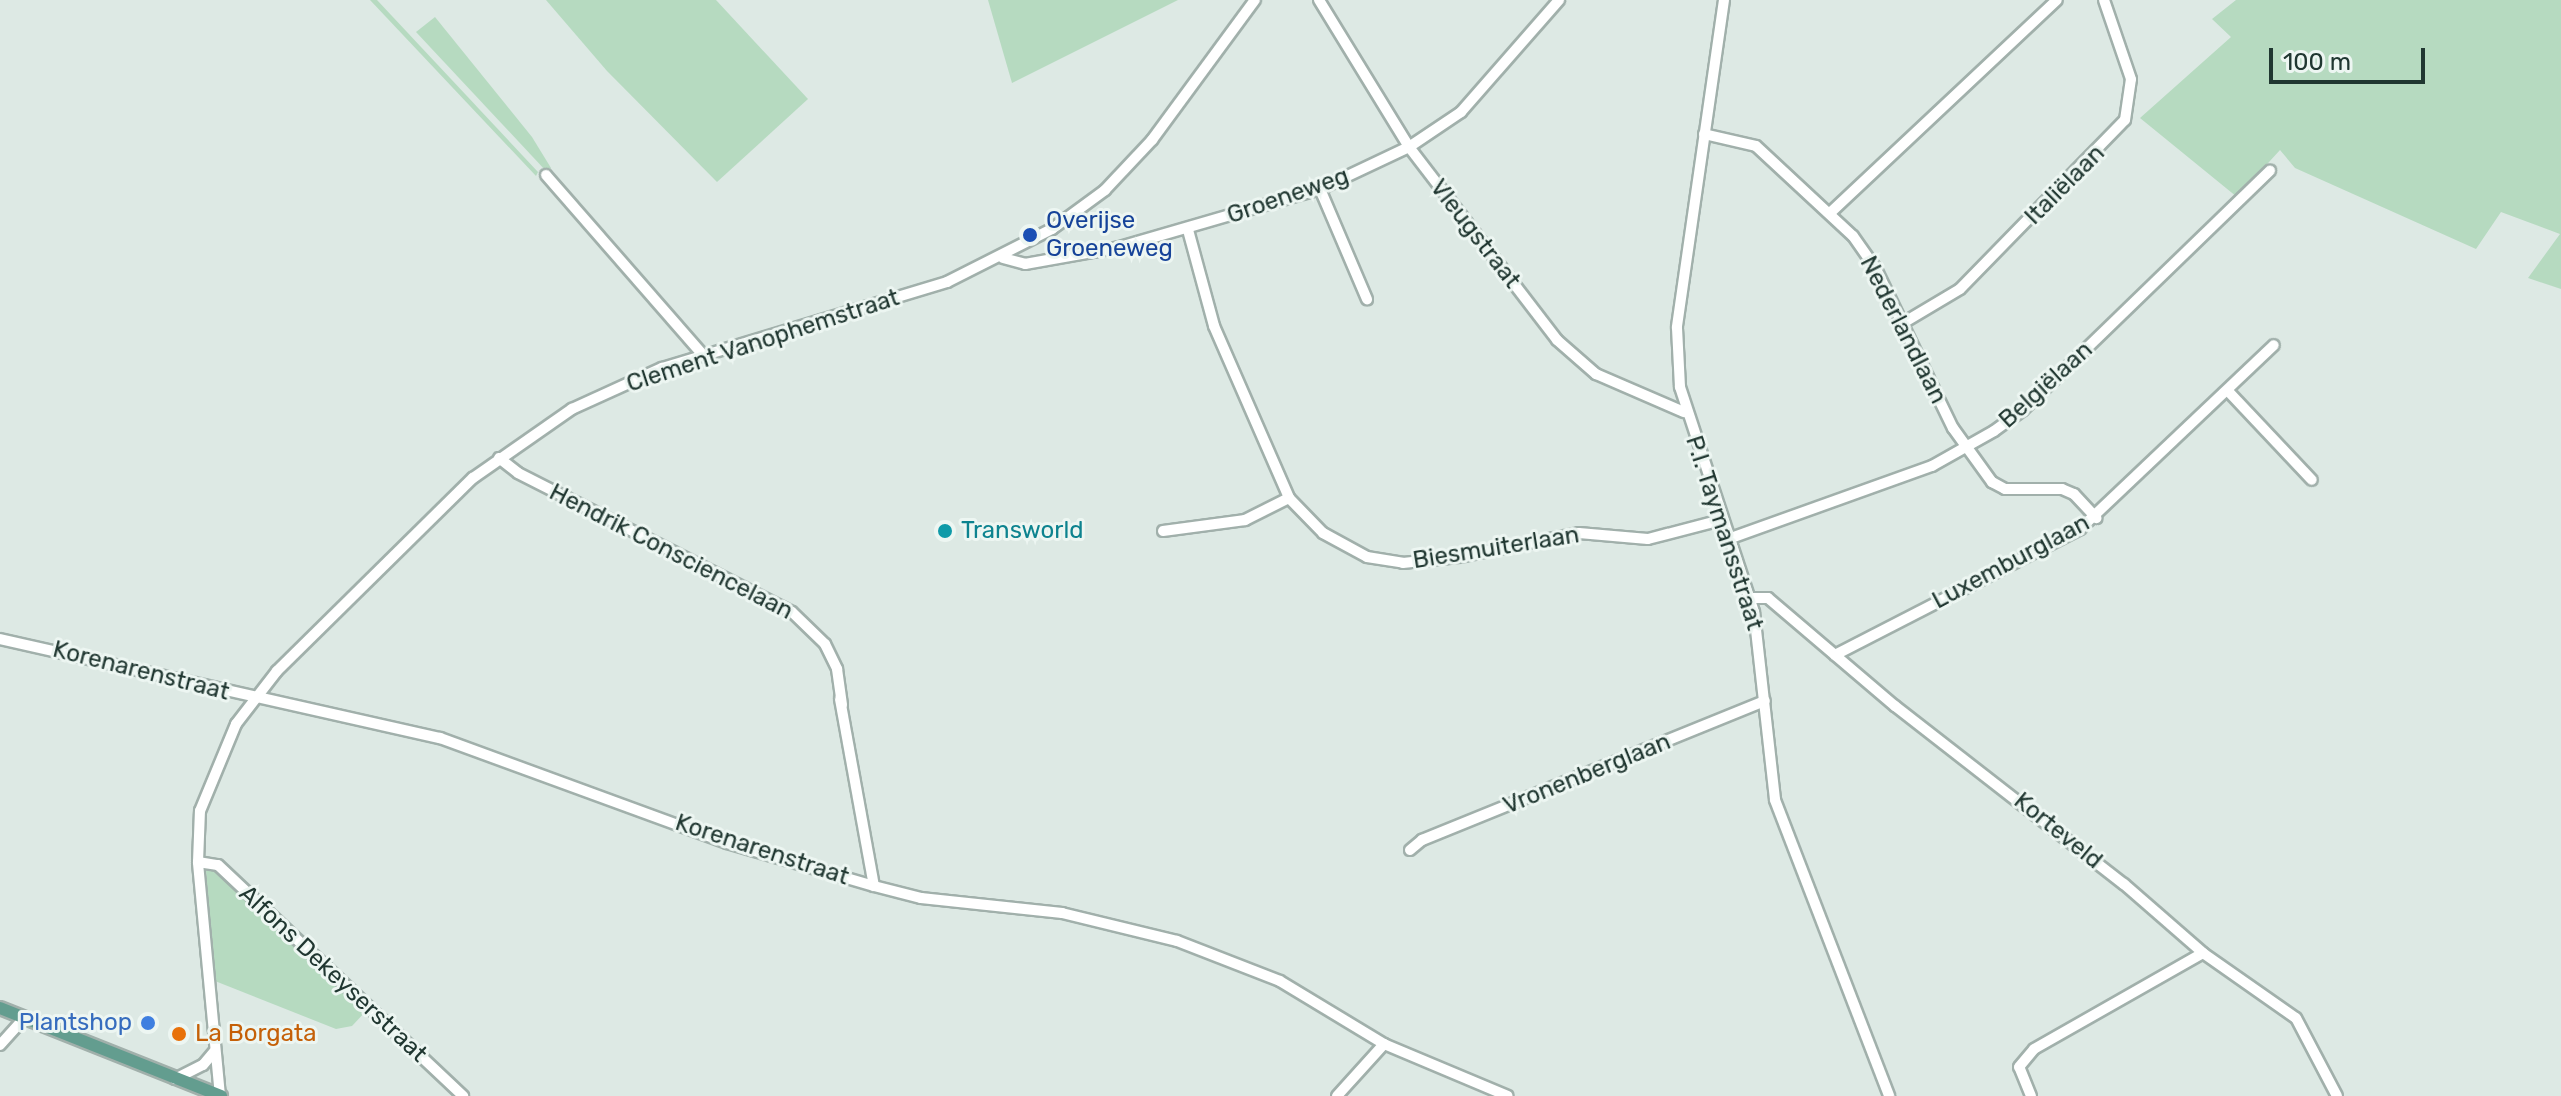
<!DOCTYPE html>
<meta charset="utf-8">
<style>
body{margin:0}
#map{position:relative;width:2561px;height:1096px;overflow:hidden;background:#dde9e4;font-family:Rubik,sans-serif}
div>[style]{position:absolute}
.green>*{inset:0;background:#b6dac0}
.roads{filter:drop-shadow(2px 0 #a1b0ab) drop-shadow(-2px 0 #a1b0ab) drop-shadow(0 2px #a1b0ab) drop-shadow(0 -2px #a1b0ab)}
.minor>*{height:10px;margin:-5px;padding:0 5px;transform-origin:5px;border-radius:5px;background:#fff}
.major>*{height:12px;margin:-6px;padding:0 6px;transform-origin:6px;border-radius:6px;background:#639d8f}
.dots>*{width:22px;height:22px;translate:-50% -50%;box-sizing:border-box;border:4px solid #edf6f2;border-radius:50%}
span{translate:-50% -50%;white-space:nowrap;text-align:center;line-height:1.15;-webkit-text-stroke:6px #edf6f2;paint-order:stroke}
.street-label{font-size:24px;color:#203731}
.transit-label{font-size:24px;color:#164399}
.left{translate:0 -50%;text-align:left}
.culture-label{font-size:24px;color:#0d838f}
.shop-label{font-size:24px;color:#366cbe}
.right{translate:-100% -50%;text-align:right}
.food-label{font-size:24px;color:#c56008}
.scale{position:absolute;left:2269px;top:48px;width:156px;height:36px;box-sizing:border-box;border:4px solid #203731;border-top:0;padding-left:10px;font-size:24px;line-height:28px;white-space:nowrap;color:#203731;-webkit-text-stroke:6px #edf6f2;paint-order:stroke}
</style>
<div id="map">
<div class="green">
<div style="clip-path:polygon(370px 0,377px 0,538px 172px,536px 176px)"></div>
<div style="clip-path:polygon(546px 0,716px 0,808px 99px,717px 182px,607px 71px)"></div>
<div style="clip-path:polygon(988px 0,1178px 0,1012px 83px)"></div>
<div style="clip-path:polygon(2236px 0,2561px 0,2561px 289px,2528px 278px,2560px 234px,2501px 212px,2476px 249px,2295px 168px,2280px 150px,2237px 197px,2140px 118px,2231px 37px,2212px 19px)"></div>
<div style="clip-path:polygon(435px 17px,532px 137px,551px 168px,546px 171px,416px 32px)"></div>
<div style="clip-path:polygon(217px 869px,367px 1010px,352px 1026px,336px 1029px,215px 981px,206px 871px)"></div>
</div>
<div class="roads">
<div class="minor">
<div style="left:1319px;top:0;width:172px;rotate:58.5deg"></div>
<div style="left:1409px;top:147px;width:243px;rotate:52.5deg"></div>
<div style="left:1557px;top:340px;width:52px;rotate:41.1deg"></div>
<div style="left:1596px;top:374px;width:96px;rotate:23.4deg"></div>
<div style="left:1724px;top:0;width:331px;rotate:98.2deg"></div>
<div style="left:1677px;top:328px;width:59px;rotate:87.1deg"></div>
<div style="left:1680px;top:387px;width:237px;rotate:71.8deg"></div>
<div style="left:1754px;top:612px;width:189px;rotate:83.6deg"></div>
<div style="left:1775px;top:800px;width:317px;rotate:68.9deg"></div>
<div style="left:1704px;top:134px;width:53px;rotate:13deg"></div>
<div style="left:1756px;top:146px;width:132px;rotate:42.9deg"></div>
<div style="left:1853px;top:236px;width:38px;rotate:55deg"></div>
<div style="left:1875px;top:267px;width:179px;rotate:64.2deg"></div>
<div style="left:1953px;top:428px;width:67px;rotate:54.2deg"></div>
<div style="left:1992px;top:482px;width:15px;rotate:28deg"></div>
<div style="left:2005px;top:489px;width:57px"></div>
<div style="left:2062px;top:489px;width:13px;rotate:23deg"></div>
<div style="left:2074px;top:494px;width:33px;rotate:47deg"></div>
<div style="left:546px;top:175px;width:239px;rotate:48.9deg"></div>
<div style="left:1320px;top:189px;width:120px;rotate:66.9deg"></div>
<div style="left:1830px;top:213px;width:311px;rotate:-43.2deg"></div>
<div style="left:1188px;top:230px;width:99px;rotate:74.8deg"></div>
<div style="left:1214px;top:326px;width:188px;rotate:66.4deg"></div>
<div style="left:1289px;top:498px;width:49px;rotate:45.8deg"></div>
<div style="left:1323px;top:533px;width:50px;rotate:28.6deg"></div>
<div style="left:1367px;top:557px;width:36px;rotate:9deg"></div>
<div style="left:1403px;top:563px;width:56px;rotate:-6.1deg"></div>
<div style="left:1459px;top:557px;width:122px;rotate:-11.3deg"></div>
<div style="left:1579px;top:533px;width:69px;rotate:5deg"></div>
<div style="left:1648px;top:539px;width:75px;rotate:-14.6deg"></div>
<div style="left:1003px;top:258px;width:23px;rotate:15deg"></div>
<div style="left:1025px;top:264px;width:97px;rotate:-10.1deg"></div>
<div style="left:1120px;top:247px;width:208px;rotate:-16.2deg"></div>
<div style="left:1320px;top:189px;width:98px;rotate:-25.3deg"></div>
<div style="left:1409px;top:147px;width:63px;rotate:-33.9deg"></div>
<div style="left:1461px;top:112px;width:149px;rotate:-48.8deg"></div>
<div style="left:1903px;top:323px;width:66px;rotate:-30.8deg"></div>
<div style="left:1960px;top:289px;width:236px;rotate:-45.7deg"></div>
<div style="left:2125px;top:120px;width:41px;rotate:-81.7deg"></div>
<div style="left:2131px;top:79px;width:83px;rotate:-108.9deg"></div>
<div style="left:2228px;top:391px;width:122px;rotate:46.7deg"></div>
<div style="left:499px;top:458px;width:24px;rotate:38deg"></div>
<div style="left:518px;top:473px;width:307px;rotate:26.9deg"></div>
<div style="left:792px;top:612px;width:46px;rotate:44.1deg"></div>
<div style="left:825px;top:644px;width:28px;rotate:64deg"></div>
<div style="left:837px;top:669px;width:36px;rotate:82deg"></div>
<div style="left:1163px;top:531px;width:83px;rotate:-7.6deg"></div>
<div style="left:1245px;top:520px;width:49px;rotate:-26.6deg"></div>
<div style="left:1728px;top:539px;width:217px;rotate:-19.7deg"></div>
<div style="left:1932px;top:466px;width:71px;rotate:-29.4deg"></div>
<div style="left:1994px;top:431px;width:36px;rotate:-36deg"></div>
<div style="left:2023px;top:410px;width:344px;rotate:-44.1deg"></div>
<div style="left:1749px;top:598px;width:19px"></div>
<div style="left:1768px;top:598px;width:167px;rotate:40.4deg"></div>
<div style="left:1895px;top:706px;width:290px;rotate:37.9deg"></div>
<div style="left:2124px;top:884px;width:105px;rotate:41.1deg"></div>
<div style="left:2203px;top:953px;width:113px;rotate:35deg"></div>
<div style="left:2296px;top:1018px;width:88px;rotate:62.3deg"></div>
<div style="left:0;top:639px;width:451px;rotate:12.7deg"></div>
<div style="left:440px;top:738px;width:306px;rotate:20.1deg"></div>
<div style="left:727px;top:843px;width:153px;rotate:16.3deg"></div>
<div style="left:874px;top:886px;width:49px;rotate:14.3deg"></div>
<div style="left:921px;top:898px;width:142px;rotate:6.1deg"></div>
<div style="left:1062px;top:913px;width:118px;rotate:13.7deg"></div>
<div style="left:1177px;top:941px;width:110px;rotate:21.2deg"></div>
<div style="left:1280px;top:981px;width:122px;rotate:31.2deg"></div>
<div style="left:1384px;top:1044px;width:134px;rotate:22.8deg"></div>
<div style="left:1835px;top:655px;width:276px;rotate:-27.2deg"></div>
<div style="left:2080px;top:529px;width:267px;rotate:-43.5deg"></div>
<div style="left:840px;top:699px;width:190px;rotate:79.7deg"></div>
<div style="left:1410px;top:850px;width:16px;rotate:-40deg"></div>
<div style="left:1422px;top:840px;width:370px;rotate:-22.1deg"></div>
<div style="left:198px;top:862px;width:20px;rotate:9deg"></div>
<div style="left:218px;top:865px;width:337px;rotate:43.3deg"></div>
<div style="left:0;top:1045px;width:36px;rotate:-48deg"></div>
<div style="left:175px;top:1079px;width:31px;rotate:-27deg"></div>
<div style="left:203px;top:1065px;width:17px;rotate:-50deg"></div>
<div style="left:220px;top:1096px;width:235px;rotate:-95.4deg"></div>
<div style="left:198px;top:862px;width:51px;rotate:-87.8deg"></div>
<div style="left:200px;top:811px;width:94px;rotate:-67.5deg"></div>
<div style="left:236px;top:724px;width:67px;rotate:-52.3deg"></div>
<div style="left:277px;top:671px;width:275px;rotate:-44.6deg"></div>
<div style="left:473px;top:478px;width:121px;rotate:-34.9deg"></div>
<div style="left:572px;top:409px;width:99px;rotate:-24.5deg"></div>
<div style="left:662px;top:368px;width:298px;rotate:-16.8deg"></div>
<div style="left:947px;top:282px;width:118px;rotate:-26.8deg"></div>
<div style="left:1052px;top:229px;width:66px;rotate:-36.3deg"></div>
<div style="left:1105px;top:190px;width:69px;rotate:-46.8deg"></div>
<div style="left:1152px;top:140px;width:174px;rotate:-53.7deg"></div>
<div style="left:1337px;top:1096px;width:70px;rotate:-47.9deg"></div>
<div style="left:2031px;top:1096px;width:31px;rotate:-112deg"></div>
<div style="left:2019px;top:1067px;width:23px;rotate:-50deg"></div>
<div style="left:2034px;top:1049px;width:194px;rotate:-29.6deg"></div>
</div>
<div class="major">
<div style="left:0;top:1008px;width:238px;rotate:21.7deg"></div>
</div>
</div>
<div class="dots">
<div style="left:1030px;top:235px;background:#1a4fb4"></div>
<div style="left:945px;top:531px;background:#0f9aa8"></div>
<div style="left:148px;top:1023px;background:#3f7fe0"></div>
<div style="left:179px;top:1034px;background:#e8710a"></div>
</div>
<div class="street-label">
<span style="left:2065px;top:185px;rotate:-45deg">Italiëlaan</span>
<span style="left:1288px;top:196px;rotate:-19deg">Groeneweg</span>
<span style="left:1475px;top:234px;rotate:52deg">Vleugstraat</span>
<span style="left:1903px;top:330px;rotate:63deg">Nederlandlaan</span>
<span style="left:763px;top:341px;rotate:-18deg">Clement Vanophemstraat</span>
<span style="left:2046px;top:385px;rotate:-42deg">Belgiëlaan</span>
<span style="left:1724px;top:533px;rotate:72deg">P.I. Taymansstraat</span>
<span style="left:1496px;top:548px;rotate:-9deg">Biesmuiterlaan</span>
<span style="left:671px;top:552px;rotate:27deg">Hendrik Consciencelaan</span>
<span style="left:2011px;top:562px;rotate:-28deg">Luxemburglaan</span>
<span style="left:141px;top:671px;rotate:14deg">Korenarenstraat</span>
<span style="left:1587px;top:774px;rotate:-22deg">Vronenberglaan</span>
<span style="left:2058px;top:831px;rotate:39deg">Korteveld</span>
<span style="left:762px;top:850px;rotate:18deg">Korenarenstraat</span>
<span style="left:333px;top:974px;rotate:43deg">Alfons Dekeyserstraat</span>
</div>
<div class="transit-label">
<span class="left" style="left:1046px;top:235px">Overijse<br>Groeneweg</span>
</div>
<div class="culture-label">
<span class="left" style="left:961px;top:531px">Transworld</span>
</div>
<div class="shop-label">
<span class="right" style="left:132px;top:1023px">Plantshop</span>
</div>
<div class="food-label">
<span class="left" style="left:195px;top:1034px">La Borgata</span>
</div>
<div class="scale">100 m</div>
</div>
